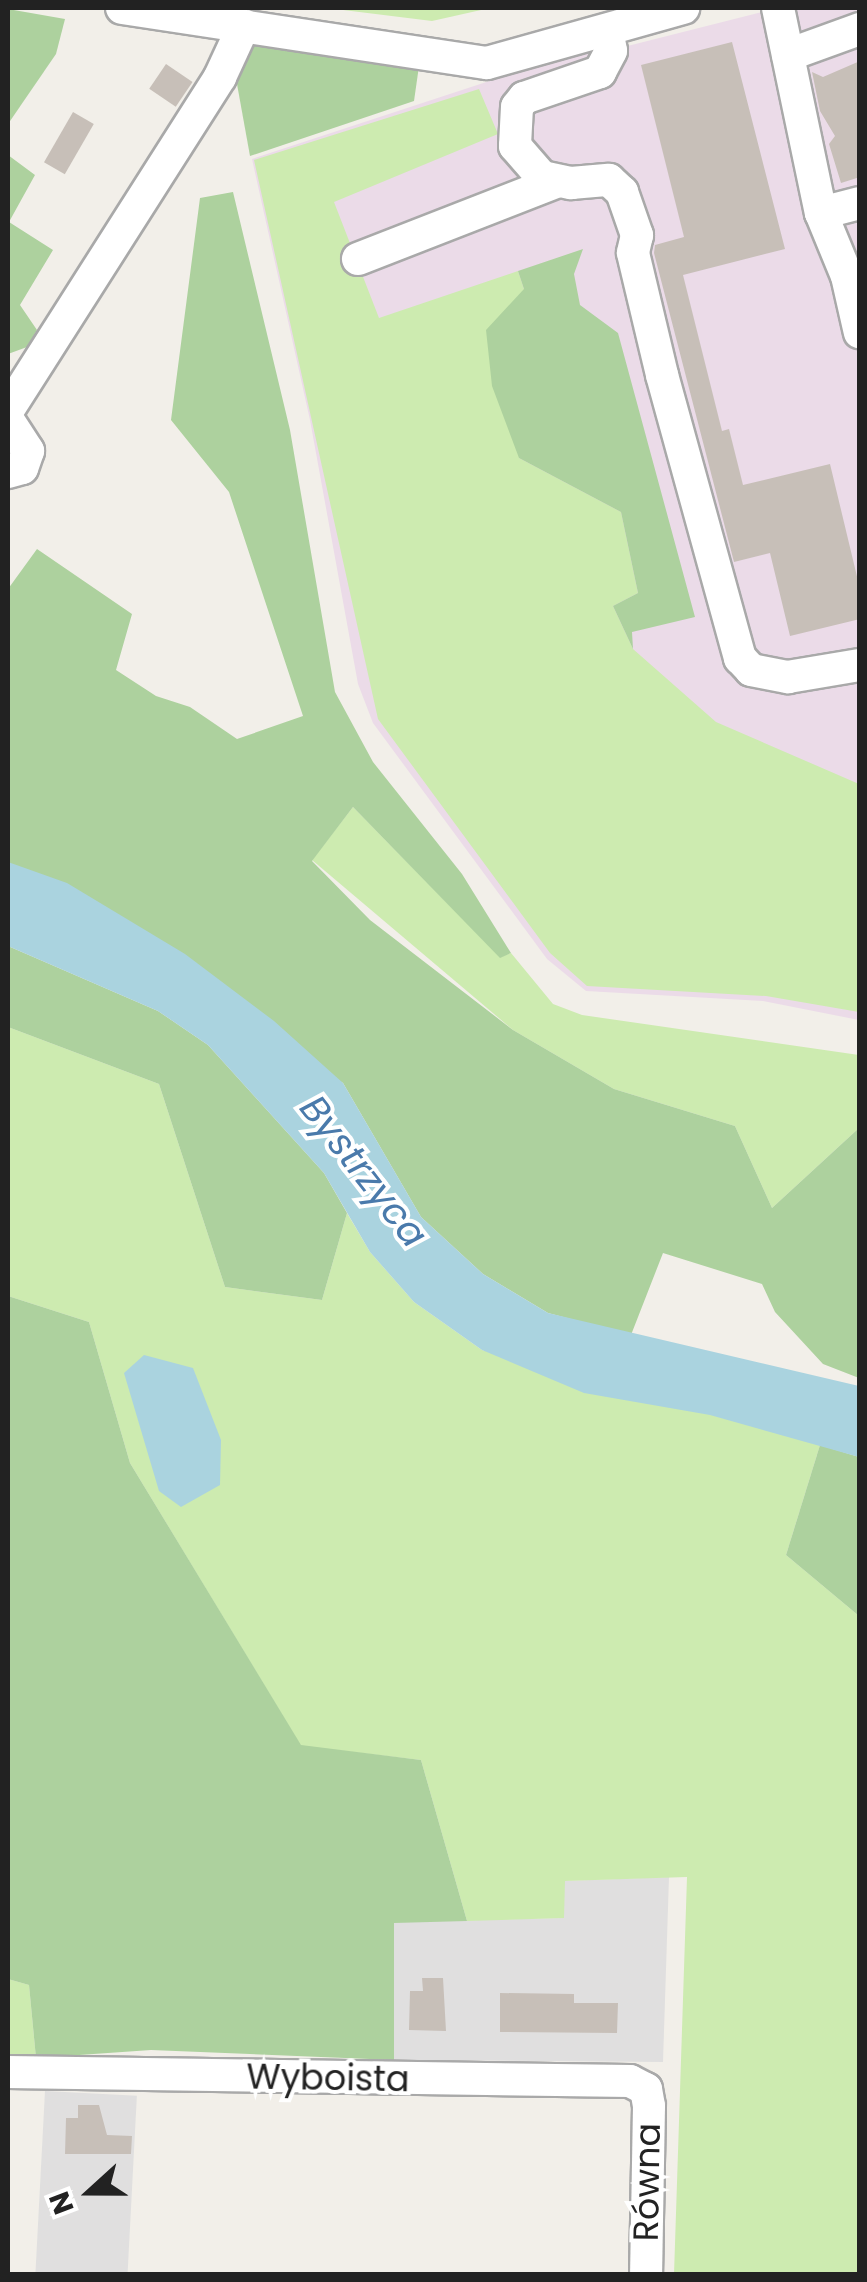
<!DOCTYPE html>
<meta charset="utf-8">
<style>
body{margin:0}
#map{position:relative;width:867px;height:2282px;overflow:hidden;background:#f2efe9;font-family:Poppins,sans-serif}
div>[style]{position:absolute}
.residential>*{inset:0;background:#e0dfdf;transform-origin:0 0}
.industrial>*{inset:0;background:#ebdbe8}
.grass>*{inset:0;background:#cdebb0}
.forest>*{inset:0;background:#add19e}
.water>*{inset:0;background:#aad3df}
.building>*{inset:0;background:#c7bfb8;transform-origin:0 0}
.roads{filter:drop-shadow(2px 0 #a9a9a9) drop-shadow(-2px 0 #a9a9a9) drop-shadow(0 2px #a9a9a9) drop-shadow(0 -2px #a9a9a9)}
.minor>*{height:32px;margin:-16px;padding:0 16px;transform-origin:16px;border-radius:16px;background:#fff}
span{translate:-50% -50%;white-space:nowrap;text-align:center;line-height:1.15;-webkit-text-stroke:8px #fff;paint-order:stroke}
.street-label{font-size:35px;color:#222}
.water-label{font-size:38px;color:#4a7aab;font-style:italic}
.frame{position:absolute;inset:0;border:10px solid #222;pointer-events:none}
.north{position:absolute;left:40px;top:2142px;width:100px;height:100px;-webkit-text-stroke:8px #fff;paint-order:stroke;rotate:249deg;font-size:28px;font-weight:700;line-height:40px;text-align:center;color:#222}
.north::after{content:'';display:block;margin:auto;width:35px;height:45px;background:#222;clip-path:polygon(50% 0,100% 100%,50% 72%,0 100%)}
</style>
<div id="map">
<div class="residential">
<div style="clip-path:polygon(669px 1877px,663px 2062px,394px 2060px,394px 1922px,563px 1918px,564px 1881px)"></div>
<div style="left:45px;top:2091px;width:92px;height:183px;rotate:3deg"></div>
</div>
<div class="industrial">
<div style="clip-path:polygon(778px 8px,859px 8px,859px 1020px,763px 1001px,586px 991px,547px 959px,373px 723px,358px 684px,310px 420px,252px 159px,590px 48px,596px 54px)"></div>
</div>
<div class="grass">
<div style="clip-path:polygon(327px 8px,490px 8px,432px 21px)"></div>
<div style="clip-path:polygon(479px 89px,498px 134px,334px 202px,379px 318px,518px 271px,524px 289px,519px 458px,621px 512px,638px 593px,613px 606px,633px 649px,716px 722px,859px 784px,859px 1012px,766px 996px,587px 986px,550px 953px,378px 719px,254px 160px)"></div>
<div style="clip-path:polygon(353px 807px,500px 957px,511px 953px,553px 1004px,582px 1015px,859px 1055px,859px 1128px,772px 1208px,735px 1126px,614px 1089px,513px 1030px,312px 860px)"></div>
<div style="clip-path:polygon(8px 1027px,159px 1084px,225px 1287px,322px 1300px,347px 1213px,370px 1252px,414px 1302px,482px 1350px,820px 1445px,786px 1555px,859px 1616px,859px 2274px,674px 2274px,687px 1877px,565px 1881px,564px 1918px,467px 1921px,421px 1760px,301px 1746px,130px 1463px,89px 1322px,8px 1296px)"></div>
<div style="clip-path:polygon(8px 1979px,29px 1985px,36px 2058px,8px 2055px)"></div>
</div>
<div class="forest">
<div style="clip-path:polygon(8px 9px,65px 19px,56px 54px,8px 124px)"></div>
<div style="clip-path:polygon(252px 42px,419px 66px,414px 101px,250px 156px,235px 73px)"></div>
<div style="clip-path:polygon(8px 155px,35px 175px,9px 222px,53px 250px,20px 305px,37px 330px,27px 347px,8px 354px)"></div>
<div style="clip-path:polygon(233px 192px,290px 430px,335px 692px,373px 762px,462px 874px,511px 953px,500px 958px,353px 807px,312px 861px,370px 920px,513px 1030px,614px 1089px,735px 1126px,772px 1208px,859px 1128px,859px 1378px,823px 1364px,775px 1312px,762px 1284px,663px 1253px,631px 1335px,548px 1313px,483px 1274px,421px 1217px,343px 1083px,8px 862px,8px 589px,37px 549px,132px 614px,116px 670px,156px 696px,190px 707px,237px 739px,303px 716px,229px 492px,171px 420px,200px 198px)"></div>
<div style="clip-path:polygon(583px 249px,574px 274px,580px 305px,618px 333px,695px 617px,632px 632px,633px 649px,613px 606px,638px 593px,621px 512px,519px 458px,492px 386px,486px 330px,524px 289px,518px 271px)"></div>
<div style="clip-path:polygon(8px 946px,158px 1011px,208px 1045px,324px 1173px,347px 1213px,322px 1300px,225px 1287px,159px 1084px,8px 1027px)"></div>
<div style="clip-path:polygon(8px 1296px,89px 1322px,130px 1463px,301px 1745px,421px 1760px,467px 1921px,394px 1923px,394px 2060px,151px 2050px,36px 2058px,29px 1985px,8px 1979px)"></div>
<div style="clip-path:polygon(820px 1445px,859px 1457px,859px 1616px,786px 1555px)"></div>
</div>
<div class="water">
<div style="clip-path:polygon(8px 862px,67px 883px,185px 954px,274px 1021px,343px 1083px,421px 1217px,483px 1274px,548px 1313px,859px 1386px,859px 1457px,710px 1415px,584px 1393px,482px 1350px,414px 1302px,370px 1252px,324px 1173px,208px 1045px,158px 1011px,8px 946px)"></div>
<div style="clip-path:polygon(144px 1355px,193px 1368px,221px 1440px,220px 1485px,181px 1507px,159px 1491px,124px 1373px)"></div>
</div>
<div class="building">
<div style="clip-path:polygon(732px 42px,785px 249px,683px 275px,722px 431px,729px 429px,743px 485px,830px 464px,860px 589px,860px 619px,790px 636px,770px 553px,734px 562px,654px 253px,655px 245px,684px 237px,641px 65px)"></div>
<div style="clip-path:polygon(860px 61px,860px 177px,841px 183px,829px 144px,835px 136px,820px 111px,812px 72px,823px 77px)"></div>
<div style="left:166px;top:64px;width:32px;height:30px;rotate:34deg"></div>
<div style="left:73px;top:112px;width:24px;height:58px;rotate:30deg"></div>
<div style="clip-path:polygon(422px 1978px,443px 1978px,446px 2031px,409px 2030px,410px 1991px,423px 1991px)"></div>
<div style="clip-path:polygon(500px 1993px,574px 1994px,574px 2003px,618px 2003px,617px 2033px,500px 2032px)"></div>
<div style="clip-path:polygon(78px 2105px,99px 2105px,107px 2135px,132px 2136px,131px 2154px,65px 2154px,66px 2118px,78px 2118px)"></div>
</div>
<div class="roads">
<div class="minor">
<div style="left:122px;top:8px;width:369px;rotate:8.6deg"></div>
<div style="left:487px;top:63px;width:204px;rotate:-15.7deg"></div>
<div style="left:778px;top:8px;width:209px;rotate:78.2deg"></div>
<div style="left:821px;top:213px;width:40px;rotate:-14.4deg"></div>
<div style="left:607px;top:30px;width:21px;rotate:79deg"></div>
<div style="left:611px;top:51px;width:24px;rotate:118deg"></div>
<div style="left:600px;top:72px;width:80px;rotate:161.1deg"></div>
<div style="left:524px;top:98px;width:11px;rotate:128deg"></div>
<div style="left:517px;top:107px;width:39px;rotate:93deg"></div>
<div style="left:515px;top:146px;width:41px;rotate:48.9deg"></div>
<div style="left:542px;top:177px;width:30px;rotate:12deg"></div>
<div style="left:571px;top:183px;width:38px;rotate:-5deg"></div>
<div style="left:609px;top:180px;width:18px;rotate:43deg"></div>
<div style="left:622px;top:192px;width:46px;rotate:70.8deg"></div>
<div style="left:637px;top:235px;width:18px;rotate:103deg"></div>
<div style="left:633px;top:253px;width:125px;rotate:76.6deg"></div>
<div style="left:662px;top:375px;width:294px;rotate:74.6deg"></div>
<div style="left:740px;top:658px;width:16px;rotate:47deg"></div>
<div style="left:751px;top:670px;width:38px;rotate:11deg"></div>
<div style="left:788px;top:677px;width:73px;rotate:-9.5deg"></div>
<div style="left:788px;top:55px;width:77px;rotate:-19.9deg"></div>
<div style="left:821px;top:213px;width:68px;rotate:67.6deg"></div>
<div style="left:847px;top:276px;width:58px;rotate:77.2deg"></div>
<div style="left:358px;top:259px;width:212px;rotate:-21.3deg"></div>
<div style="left:8px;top:410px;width:395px;rotate:-57.5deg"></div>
<div style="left:220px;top:77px;width:57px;rotate:-65.2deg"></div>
<div style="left:8px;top:420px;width:37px;rotate:57deg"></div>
<div style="left:28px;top:451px;width:18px;rotate:109deg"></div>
<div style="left:22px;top:468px;width:15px;rotate:164deg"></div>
<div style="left:8px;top:2072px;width:622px;rotate:0.83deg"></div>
<div style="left:630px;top:2081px;width:18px;rotate:27deg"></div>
<div style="left:646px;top:2089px;width:17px;rotate:80deg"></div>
<div style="left:649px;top:2106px;width:168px;rotate:91deg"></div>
</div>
</div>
<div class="street-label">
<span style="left:328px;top:2078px;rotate:1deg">Wyboista</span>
<span style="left:647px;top:2182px;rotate:-89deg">Równa</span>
</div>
<div class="water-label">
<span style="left:364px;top:1171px;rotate:52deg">Bystrzyca</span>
</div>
<div class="frame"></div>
<div class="north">N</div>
</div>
